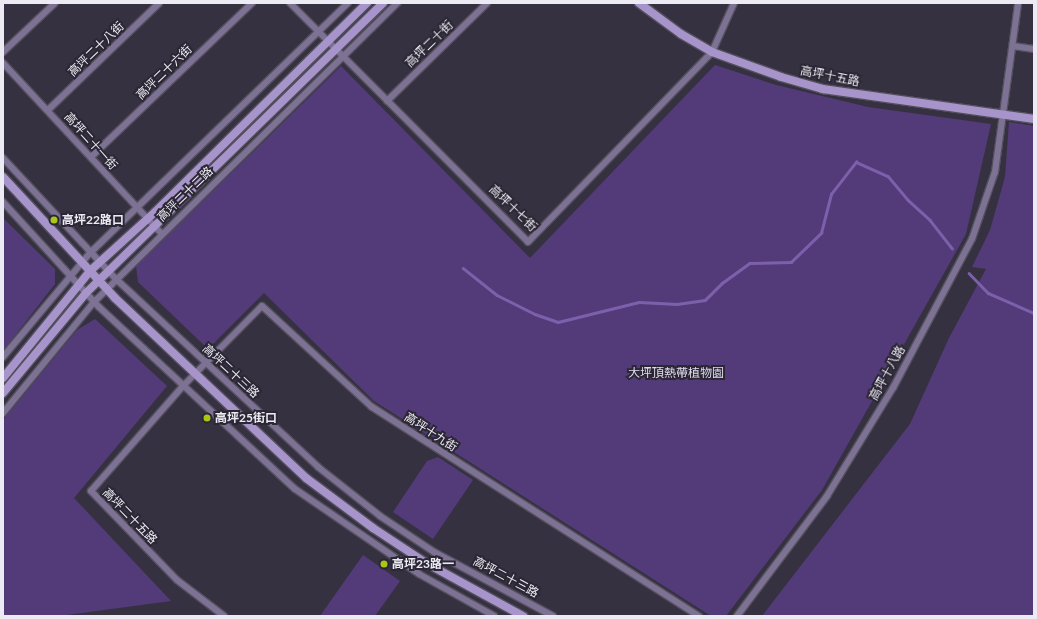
<!DOCTYPE html>
<meta charset="utf-8">
<style>
body{margin:0}
#map{position:relative;width:1037px;height:619px;overflow:hidden;background:#363140;font-family:Lato,"Noto Sans TC",sans-serif}
div>[style]{position:absolute}
.green>*{inset:0;background:#533b79}
.stream>*{height:2.5px;margin:-1.25px;padding:0 1.25px;transform-origin:1.25px;border-radius:1.25px;background:#7c60ac}
.roads{filter:drop-shadow(1px 0 #534f5d) drop-shadow(-1px 0 #534f5d) drop-shadow(0 1px #534f5d) drop-shadow(0 -1px #534f5d)}
.street>*{height:6px;margin:-3px;padding:0 3px;transform-origin:3px;border-radius:3px;background:#7d7294}
.secondary>*{height:8px;margin:-4px;padding:0 4px;transform-origin:4px;border-radius:4px;background:#a794ca}
.dots>*{width:11px;height:11px;translate:-50% -50%;box-sizing:border-box;border:2px solid #2c2735;border-radius:50%}
span{translate:-50% -50%;white-space:nowrap;text-align:center;line-height:1.15;-webkit-text-stroke:4px #2c2735;paint-order:stroke}
.street-label{font-size:12px;color:#eceaf3}
.poi-label{font-size:12px;color:#eceaf3;font-weight:700}
.left{translate:0 -50%;text-align:left}
.park-label{font-size:12px;color:#e0daef}
.frame{position:absolute;inset:0;border:4px solid #eceaf3;pointer-events:none}
</style>
<div id="map">
<div class="green">
<div style="clip-path:polygon(715px 65px,776px 85px,868px 107px,991px 124px,966px 234px,822px 490px,726px 616px,711px 616px,374px 401px,264px 293px,208px 349px,138px 282px,136px 266px,341px 66px,530px 258px)"></div>
<div style="clip-path:polygon(1009px 122px,1034px 126px,1034px 616px,762px 616px,910px 424px,949px 338px,986px 269px,972px 267px,990px 230px,1005px 177px)"></div>
<div style="clip-path:polygon(3px 218px,55px 269px,55px 284px,3px 351px)"></div>
<div style="clip-path:polygon(95px 319px,167px 386px,74px 498px,171px 601px,67px 615px,3px 616px,3px 420px,77px 330px)"></div>
<div style="clip-path:polygon(438px 457px,473px 480px,433px 539px,393px 512px,427px 461px)"></div>
<div style="clip-path:polygon(363px 555px,400px 581px,375px 616px,320px 616px)"></div>
</div>
<div class="stream">
<div style="left:463px;top:268px;width:43px;rotate:38.5deg"></div>
<div style="left:497px;top:295px;width:42px;rotate:26.6deg"></div>
<div style="left:535px;top:314px;width:24px;rotate:19deg"></div>
<div style="left:558px;top:322px;width:83px;rotate:-13.9deg"></div>
<div style="left:639px;top:302px;width:38px;rotate:3deg"></div>
<div style="left:677px;top:304px;width:28px;rotate:-8deg"></div>
<div style="left:705px;top:300px;width:24px;rotate:-45deg"></div>
<div style="left:722px;top:283px;width:34px;rotate:-36deg"></div>
<div style="left:750px;top:263px;width:41px;rotate:-1.4deg"></div>
<div style="left:791px;top:262px;width:42px;rotate:-44deg"></div>
<div style="left:821px;top:233px;width:40px;rotate:-75.6deg"></div>
<div style="left:831px;top:194px;width:41px;rotate:-52deg"></div>
<div style="left:856px;top:162px;width:35px;rotate:24deg"></div>
<div style="left:888px;top:176px;width:31px;rotate:50deg"></div>
<div style="left:908px;top:200px;width:30px;rotate:42deg"></div>
<div style="left:930px;top:220px;width:36px;rotate:52deg"></div>
<div style="left:969px;top:273px;width:28px;rotate:46deg"></div>
<div style="left:988px;top:293px;width:50px;rotate:23.5deg"></div>
</div>
<div class="roads">
<div class="street">
<div style="left:290px;top:3px;width:337px;rotate:45.1deg"></div>
<div style="left:528px;top:242px;width:264px;rotate:-45.9deg"></div>
<div style="left:712px;top:52px;width:54px;rotate:-65.8deg"></div>
<div style="left:1013px;top:46px;width:21px;rotate:8deg"></div>
<div style="left:3px;top:52px;width:71px;rotate:-43.3deg"></div>
<div style="left:3px;top:63px;width:233px;rotate:47.1deg"></div>
<div style="left:387px;top:101px;width:140px;rotate:-44.4deg"></div>
<div style="left:48px;top:110px;width:154px;rotate:-43.9deg"></div>
<div style="left:91px;top:157px;width:223px;rotate:-43.7deg"></div>
<div style="left:3px;top:158px;width:166px;rotate:47deg"></div>
<div style="left:116px;top:279px;width:276px;rotate:42.9deg"></div>
<div style="left:318px;top:467px;width:79px;rotate:38.3deg"></div>
<div style="left:380px;top:516px;width:65px;rotate:33.7deg"></div>
<div style="left:434px;top:552px;width:135px;rotate:28.3deg"></div>
<div style="left:3px;top:202px;width:142px;rotate:47.6deg"></div>
<div style="left:99px;top:307px;width:267px;rotate:42.9deg"></div>
<div style="left:295px;top:489px;width:150px;rotate:34.4deg"></div>
<div style="left:419px;top:574px;width:86px;rotate:29.2deg"></div>
<div style="left:3px;top:357px;width:136px;rotate:-50.1deg"></div>
<div style="left:90px;top:253px;width:359px;rotate:-44.1deg"></div>
<div style="left:3px;top:413px;width:144px;rotate:-50.7deg"></div>
<div style="left:94px;top:302px;width:426px;rotate:-44.6deg"></div>
<div style="left:224px;top:616px;width:59px;rotate:-142.5deg"></div>
<div style="left:177px;top:580px;width:124px;rotate:-134deg"></div>
<div style="left:91px;top:491px;width:140px;rotate:-48.8deg"></div>
<div style="left:183px;top:386px;width:112px;rotate:-45.4deg"></div>
<div style="left:262px;top:306px;width:149px;rotate:42.6deg"></div>
<div style="left:372px;top:407px;width:388px;rotate:32.6deg"></div>
<div style="left:737px;top:616px;width:150px;rotate:-53.1deg"></div>
<div style="left:827px;top:496px;width:127px;rotate:-58.6deg"></div>
<div style="left:893px;top:388px;width:169px;rotate:-62.1deg"></div>
<div style="left:972px;top:239px;width:71px;rotate:-71.1deg"></div>
<div style="left:995px;top:172px;width:171px;rotate:-82.2deg"></div>
</div>
<div class="secondary">
<div style="left:639px;top:3px;width:52px;rotate:36.4deg"></div>
<div style="left:681px;top:34px;width:36px;rotate:30deg"></div>
<div style="left:712px;top:52px;width:73px;rotate:19.9deg"></div>
<div style="left:781px;top:77px;width:44px;rotate:15.9deg"></div>
<div style="left:823px;top:89px;width:213px;rotate:8.1deg"></div>
<div style="left:3px;top:177px;width:165px;rotate:47.2deg"></div>
<div style="left:115px;top:298px;width:262px;rotate:43.3deg"></div>
<div style="left:306px;top:478px;width:84px;rotate:36.7deg"></div>
<div style="left:373px;top:528px;width:64px;rotate:33.4deg"></div>
<div style="left:426px;top:563px;width:111px;rotate:28.7deg"></div>
<div style="left:3px;top:378px;width:138px;rotate:-50.9deg"></div>
<div style="left:90px;top:271px;width:88px;rotate:-42.2deg"></div>
<div style="left:155px;top:212px;width:298px;rotate:-44.6deg"></div>
<div style="left:3px;top:393px;width:130px;rotate:-50.3deg"></div>
<div style="left:86px;top:293px;width:415px;rotate:-44.3deg"></div>
</div>
</div>
<div class="dots">
<div style="left:54px;top:220px;background:#aac717"></div>
<div style="left:207px;top:418px;background:#aac717"></div>
<div style="left:384px;top:564px;background:#aac717"></div>
</div>
<div class="street-label">
<span style="left:429px;top:44px;rotate:-44deg">高坪二十街</span>
<span style="left:96px;top:49px;rotate:-44deg">高坪二十八街</span>
<span style="left:164px;top:72px;rotate:-44deg">高坪二十六街</span>
<span style="left:830px;top:76px;rotate:11deg">高坪十五路</span>
<span style="left:91px;top:141px;rotate:48deg">高坪二十一街</span>
<span style="left:185px;top:194px;rotate:-44deg">高坪二十二路</span>
<span style="left:513px;top:208px;rotate:44deg">高坪十七街</span>
<span style="left:231px;top:371px;rotate:43deg">高坪二十三路</span>
<span style="left:887px;top:373px;rotate:-61deg">高坪十八路</span>
<span style="left:431px;top:432px;rotate:33deg">高坪十九街</span>
<span style="left:130px;top:516px;rotate:46deg">高坪二十五路</span>
<span style="left:506px;top:577px;rotate:28deg">高坪二十三路</span>
</div>
<div class="poi-label">
<span class="left" style="left:62px;top:220px">高坪22路口</span>
<span class="left" style="left:215px;top:418px">高坪25街口</span>
<span class="left" style="left:392px;top:564px">高坪23路一</span>
</div>
<div class="park-label">
<span style="left:676px;top:373px">大坪頂熱帶植物園</span>
</div>
<div class="frame"></div>
</div>
